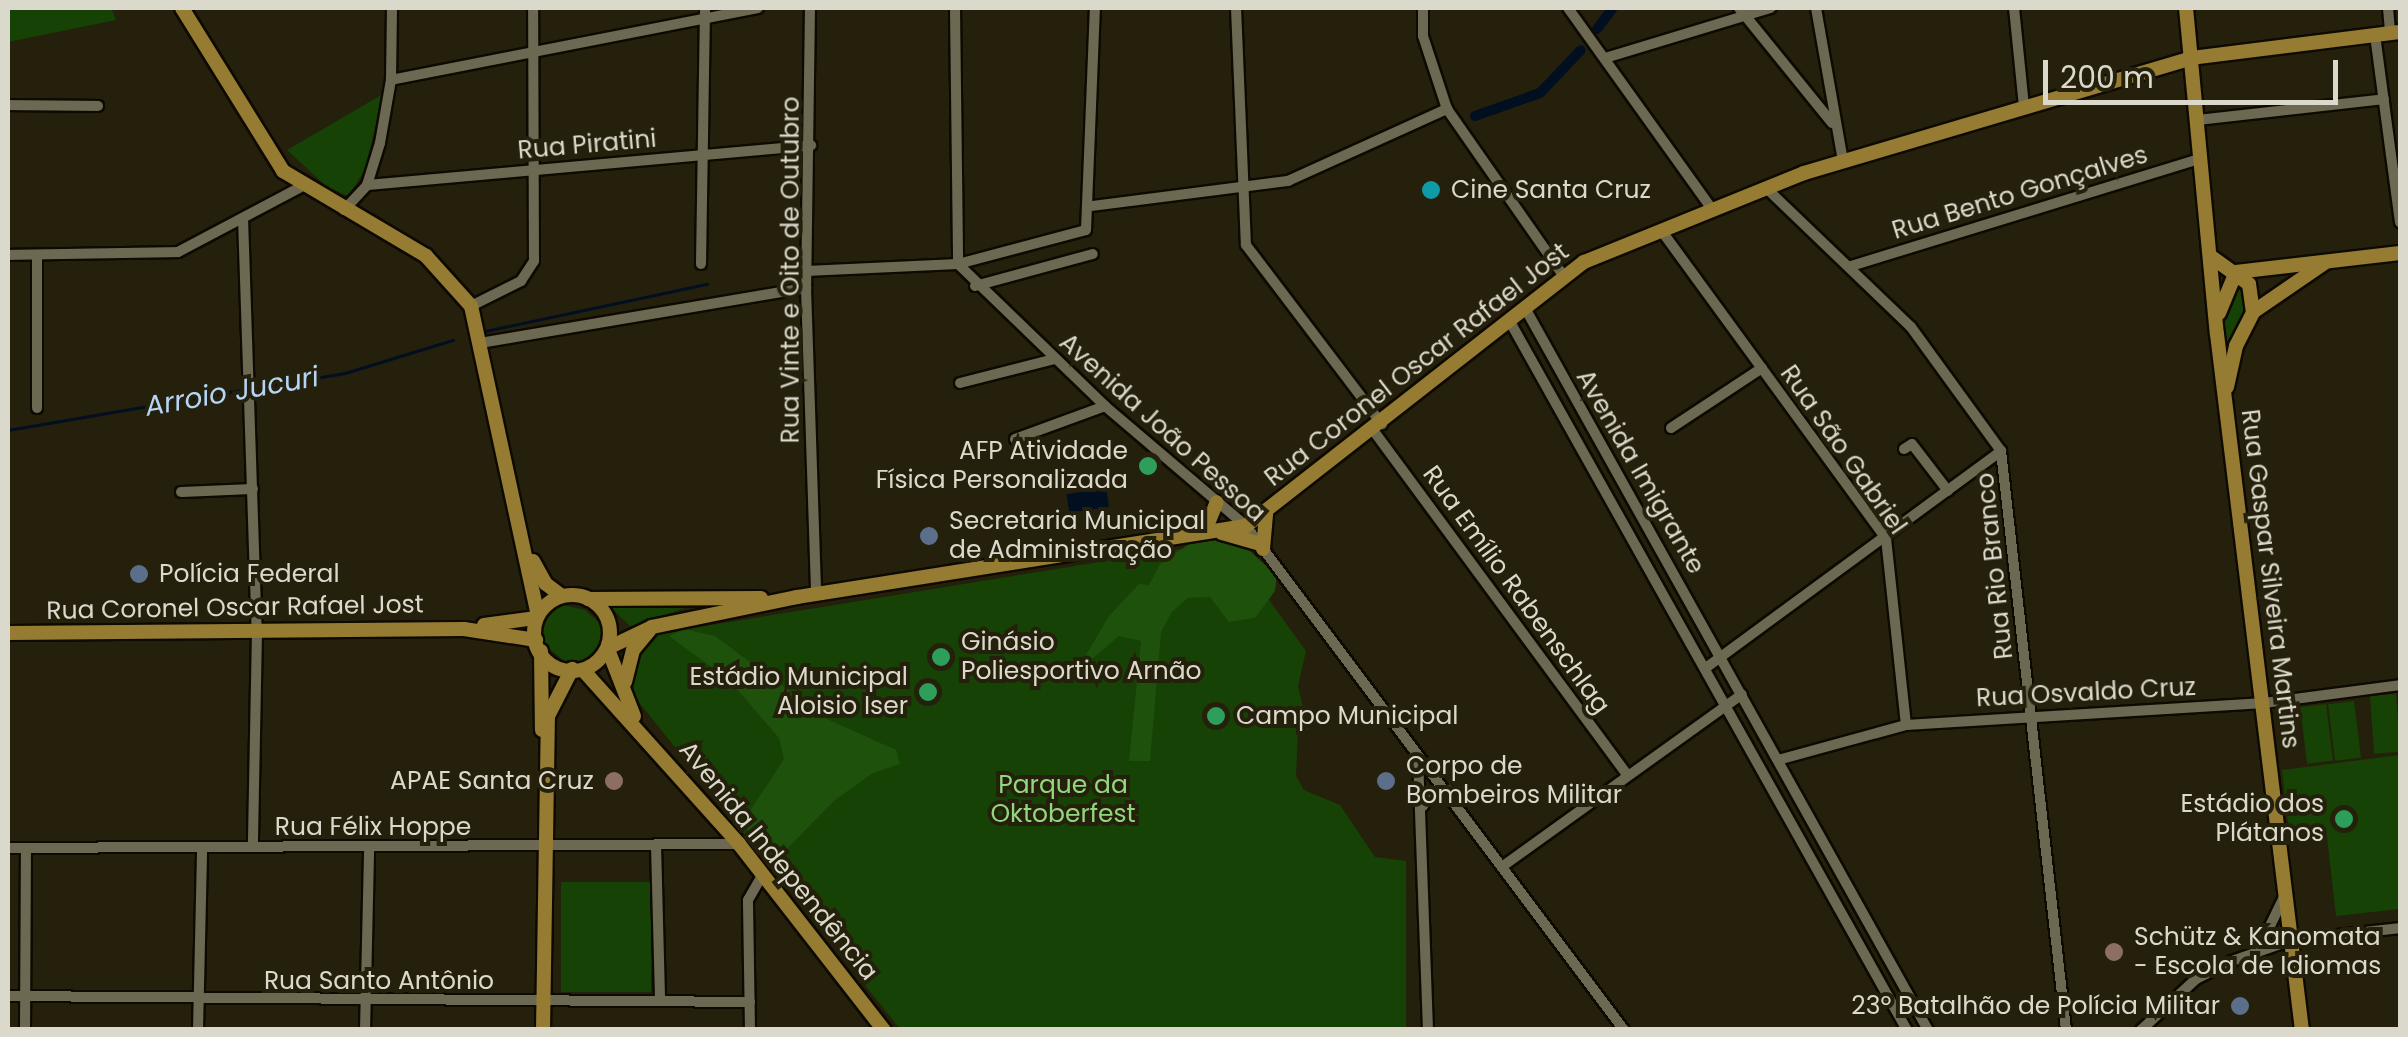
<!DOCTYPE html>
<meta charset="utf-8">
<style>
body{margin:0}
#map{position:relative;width:2408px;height:1037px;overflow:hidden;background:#25200c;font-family:Poppins,sans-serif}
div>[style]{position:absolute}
.green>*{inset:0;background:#164205;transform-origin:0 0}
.forest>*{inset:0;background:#1e510b}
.water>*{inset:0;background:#010f21;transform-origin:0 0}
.stream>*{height:2.5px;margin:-1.25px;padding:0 1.25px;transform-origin:1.25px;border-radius:1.25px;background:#010f21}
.canal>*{height:10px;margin:-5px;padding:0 5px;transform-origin:5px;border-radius:5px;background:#010f21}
.roads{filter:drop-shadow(2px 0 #0e0a00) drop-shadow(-2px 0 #0e0a00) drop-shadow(0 2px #0e0a00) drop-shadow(0 -2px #0e0a00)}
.minor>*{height:10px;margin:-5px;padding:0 5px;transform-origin:5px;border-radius:5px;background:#6c6851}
.major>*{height:14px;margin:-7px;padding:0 7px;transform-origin:7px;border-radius:7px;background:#957c32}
.major>.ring{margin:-7px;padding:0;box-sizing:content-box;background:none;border:14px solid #957c32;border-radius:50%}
.dots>*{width:28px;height:28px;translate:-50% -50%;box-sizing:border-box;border:5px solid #25200c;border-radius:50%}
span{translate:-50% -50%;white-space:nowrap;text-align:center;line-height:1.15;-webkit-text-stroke:8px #25200c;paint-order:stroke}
.street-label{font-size:25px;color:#dbd9cc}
.poi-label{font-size:25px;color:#dbd9cc}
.left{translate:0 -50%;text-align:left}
.right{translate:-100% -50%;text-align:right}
.park-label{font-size:25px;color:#91d87d}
.water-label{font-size:28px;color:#b6d5f6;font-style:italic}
.frame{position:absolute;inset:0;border:10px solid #dbd9cc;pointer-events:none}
.scale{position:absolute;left:2043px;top:60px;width:295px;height:45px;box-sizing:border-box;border:5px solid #dbd9cc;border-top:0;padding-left:12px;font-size:30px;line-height:35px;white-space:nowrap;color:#dbd9cc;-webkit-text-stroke:8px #25200c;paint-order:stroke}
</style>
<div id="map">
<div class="green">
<div style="clip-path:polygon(8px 8px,111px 8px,116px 20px,8px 42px)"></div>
<div style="clip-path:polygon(383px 94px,365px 170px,348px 196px,327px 187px,287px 150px)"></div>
<div style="clip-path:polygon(2238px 288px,2249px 302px,2226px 365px,2224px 305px)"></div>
<div style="clip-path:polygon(1205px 545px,1267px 597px,1306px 651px,1298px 686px,1308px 729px,1298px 732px,1296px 776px,1304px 790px,1340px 805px,1375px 857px,1406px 861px,1406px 1029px,900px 1029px,634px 696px,629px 674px,649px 635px)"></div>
<div style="clip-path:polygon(699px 603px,631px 627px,607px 604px)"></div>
<div style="clip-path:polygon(563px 605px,585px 610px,602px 625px,606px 648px,595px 660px,564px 661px,542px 642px,542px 616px)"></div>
<div style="left:2396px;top:694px;width:58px;height:26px;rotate:86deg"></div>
<div style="left:2354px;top:701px;width:57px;height:26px;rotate:83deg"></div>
<div style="left:2326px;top:704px;width:57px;height:26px;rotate:83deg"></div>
<div style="clip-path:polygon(2400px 755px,2400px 909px,2336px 916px,2327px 837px,2290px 840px,2282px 770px)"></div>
<div style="left:651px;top:882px;width:110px;height:90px;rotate:90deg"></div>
</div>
<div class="forest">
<div style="clip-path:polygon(1195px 540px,1238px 540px,1277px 576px,1275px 591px,1255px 618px,1229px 622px,1210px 597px,1188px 598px,1172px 612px,1161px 632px,1150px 761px,1129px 761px,1141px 641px,1119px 636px,1087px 663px,1083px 660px,1109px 616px,1139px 584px,1149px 585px,1160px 564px)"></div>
<div style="clip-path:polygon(684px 629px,715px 636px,827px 719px,896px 750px,900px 764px,873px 773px,835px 800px,773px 863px,742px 823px,784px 759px,779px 738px,730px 681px,669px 636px)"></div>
</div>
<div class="water">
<div style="left:1106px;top:488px;width:19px;height:40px;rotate:81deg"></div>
</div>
<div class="stream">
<div style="left:485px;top:331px;width:227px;rotate:-12deg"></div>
<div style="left:251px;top:389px;width:95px;rotate:-9.7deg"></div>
<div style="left:345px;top:373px;width:113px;rotate:-17deg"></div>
<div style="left:8px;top:430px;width:238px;rotate:-9.7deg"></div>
</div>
<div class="canal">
<div style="left:1597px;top:29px;width:26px;rotate:-53deg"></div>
<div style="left:1475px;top:116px;width:69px;rotate:-19.5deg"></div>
<div style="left:1540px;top:93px;width:59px;rotate:-46.4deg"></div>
</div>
<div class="roads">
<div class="minor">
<div style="left:810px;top:8px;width:280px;rotate:90.8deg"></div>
<div style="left:806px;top:288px;width:305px;rotate:88.1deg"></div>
<div style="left:955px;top:8px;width:256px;rotate:89.3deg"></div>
<div style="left:958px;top:264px;width:204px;rotate:44deg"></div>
<div style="left:1105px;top:406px;width:185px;rotate:40.4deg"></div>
<div style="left:1246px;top:526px;width:630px;rotate:53.13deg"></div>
<div style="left:1236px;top:8px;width:237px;rotate:87.6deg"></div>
<div style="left:1246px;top:245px;width:225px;rotate:52.8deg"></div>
<div style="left:1423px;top:8px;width:28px;rotate:90deg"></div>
<div style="left:1423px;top:36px;width:77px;rotate:71.8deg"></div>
<div style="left:1447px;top:109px;width:205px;rotate:55.1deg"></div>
<div style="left:1568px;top:8px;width:247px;rotate:54.4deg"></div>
<div style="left:1739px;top:8px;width:148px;rotate:51deg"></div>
<div style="left:1816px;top:8px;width:155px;rotate:80deg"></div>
<div style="left:2014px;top:8px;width:100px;rotate:84.2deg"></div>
<div style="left:2388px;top:8px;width:25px;rotate:85deg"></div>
<div style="left:2375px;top:35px;width:189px;rotate:82.4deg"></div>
<div style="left:1605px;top:58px;width:173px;rotate:-16.8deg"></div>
<div style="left:391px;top:80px;width:374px;rotate:-11.1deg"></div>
<div style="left:8px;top:105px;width:90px;rotate:0.6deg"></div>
<div style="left:2198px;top:120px;width:187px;rotate:-6.4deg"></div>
<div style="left:367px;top:185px;width:446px;rotate:-5.1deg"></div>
<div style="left:1765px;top:187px;width:202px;rotate:43.8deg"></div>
<div style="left:1911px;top:327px;width:153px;rotate:54deg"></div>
<div style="left:2001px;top:451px;width:583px;rotate:83.59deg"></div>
<div style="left:1092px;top:206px;width:198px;rotate:-7.3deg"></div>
<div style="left:1288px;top:181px;width:175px;rotate:-24.4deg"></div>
<div style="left:344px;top:210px;width:34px;rotate:-47deg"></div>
<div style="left:367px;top:185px;width:44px;rotate:-72.8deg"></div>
<div style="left:380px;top:143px;width:64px;rotate:-80.1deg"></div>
<div style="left:391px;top:80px;width:72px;rotate:-89.2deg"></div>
<div style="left:243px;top:218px;width:413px;rotate:88.1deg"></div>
<div style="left:257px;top:631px;width:216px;rotate:91.1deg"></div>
<div style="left:1661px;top:230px;width:381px;rotate:53.9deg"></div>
<div style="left:1886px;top:538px;width:188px;rotate:83.9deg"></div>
<div style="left:8px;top:255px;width:170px;rotate:-1deg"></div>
<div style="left:178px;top:252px;width:139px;rotate:-27.9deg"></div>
<div style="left:37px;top:256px;width:152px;rotate:90deg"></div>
<div style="left:701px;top:264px;width:256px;rotate:-89.1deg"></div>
<div style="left:1851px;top:266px;width:366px;rotate:-17.1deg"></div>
<div style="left:806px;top:271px;width:152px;rotate:-2.6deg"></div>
<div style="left:958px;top:264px;width:132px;rotate:-14.9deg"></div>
<div style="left:1086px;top:230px;width:222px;rotate:-87.7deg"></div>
<div style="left:975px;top:286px;width:122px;rotate:-15.2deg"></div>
<div style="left:471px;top:306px;width:56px;rotate:-26.6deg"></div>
<div style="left:521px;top:281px;width:24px;rotate:-57deg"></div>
<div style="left:534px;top:261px;width:253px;rotate:-90.2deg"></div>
<div style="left:1525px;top:308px;width:827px;rotate:60.83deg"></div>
<div style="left:1509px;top:320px;width:814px;rotate:60.73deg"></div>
<div style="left:480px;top:343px;width:331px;rotate:-9.6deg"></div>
<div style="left:960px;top:383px;width:97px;rotate:-14.3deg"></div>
<div style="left:1671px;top:428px;width:109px;rotate:-33.4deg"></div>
<div style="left:1373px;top:430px;width:428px;rotate:53.6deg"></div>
<div style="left:1015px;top:439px;width:96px;rotate:-20.1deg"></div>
<div style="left:1904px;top:449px;width:9px;rotate:-32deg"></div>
<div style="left:1912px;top:444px;width:59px;rotate:52.5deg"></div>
<div style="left:181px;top:492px;width:72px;rotate:-2.4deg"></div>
<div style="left:1707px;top:667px;width:365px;rotate:-36.3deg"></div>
<div style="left:1418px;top:757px;width:273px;rotate:87.9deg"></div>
<div style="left:1778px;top:760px;width:133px;rotate:-15.3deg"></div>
<div style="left:1906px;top:725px;width:359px;rotate:-3.5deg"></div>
<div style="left:2264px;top:703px;width:137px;rotate:-7.5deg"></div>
<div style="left:1423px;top:806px;width:14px;rotate:-60deg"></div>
<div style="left:1430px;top:794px;width:19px;rotate:-12deg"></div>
<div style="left:656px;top:845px;width:156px;rotate:88.5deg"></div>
<div style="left:8px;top:848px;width:731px;rotate:-0.31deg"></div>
<div style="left:1503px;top:866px;width:294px;rotate:-35.7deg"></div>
<div style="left:2257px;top:953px;width:62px;rotate:-64.3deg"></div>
<div style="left:8px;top:996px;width:742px;rotate:0.46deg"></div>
<div style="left:25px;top:1030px;width:182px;rotate:-89.7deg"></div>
<div style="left:198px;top:1030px;width:182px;rotate:-88.7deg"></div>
<div style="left:365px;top:1030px;width:180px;rotate:-88.7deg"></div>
<div style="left:750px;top:1030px;width:130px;rotate:-90.9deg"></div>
<div style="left:748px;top:900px;width:28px;rotate:-60deg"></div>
<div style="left:2141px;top:1030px;width:75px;rotate:-42.8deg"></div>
<div style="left:2196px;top:979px;width:40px;rotate:-26.6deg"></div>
<div style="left:2232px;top:961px;width:64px;rotate:-19.3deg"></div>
<div style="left:2292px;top:940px;width:109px;rotate:-6.3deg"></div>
</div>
<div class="major">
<div style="left:182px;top:8px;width:192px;rotate:58.2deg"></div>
<div style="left:283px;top:171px;width:166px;rotate:30.7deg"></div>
<div style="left:426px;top:256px;width:67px;rotate:48deg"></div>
<div style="left:471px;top:306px;width:313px;rotate:77.8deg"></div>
<div style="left:2186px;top:8px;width:327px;rotate:84.6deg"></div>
<div style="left:2217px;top:334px;width:701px;rotate:83.04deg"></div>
<div style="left:2210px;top:256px;width:48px;rotate:35.7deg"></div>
<div style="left:2249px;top:284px;width:28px;rotate:82deg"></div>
<div style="left:2236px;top:272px;width:165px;rotate:-6.6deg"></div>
<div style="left:2219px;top:313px;width:44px;rotate:-67.5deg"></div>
<div style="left:2227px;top:387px;width:42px;rotate:-77.6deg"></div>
<div style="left:2236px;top:346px;width:38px;rotate:-63deg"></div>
<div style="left:2253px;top:312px;width:88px;rotate:-34.4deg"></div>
<div style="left:1205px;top:531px;width:31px;rotate:-68deg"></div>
<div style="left:1222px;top:533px;width:40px;rotate:16deg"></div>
<div style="left:1263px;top:549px;width:38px;rotate:-85deg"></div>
<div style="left:533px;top:561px;width:26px;rotate:61deg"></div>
<div style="left:546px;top:584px;width:20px;rotate:37deg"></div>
<div class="ring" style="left:534px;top:595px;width:62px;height:62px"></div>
<div style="left:588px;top:599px;width:173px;rotate:-0.3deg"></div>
<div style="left:484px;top:625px;width:51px;rotate:-7.8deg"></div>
<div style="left:8px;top:633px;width:456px;rotate:-0.5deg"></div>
<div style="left:464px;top:629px;width:73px;rotate:8.7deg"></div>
<div style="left:610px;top:647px;width:47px;rotate:-25.5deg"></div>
<div style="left:652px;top:627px;width:148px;rotate:-11.7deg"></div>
<div style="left:797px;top:597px;width:455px;rotate:-9deg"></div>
<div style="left:1246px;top:526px;width:429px;rotate:-38deg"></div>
<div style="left:1584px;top:262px;width:237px;rotate:-22deg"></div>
<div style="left:1804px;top:173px;width:404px;rotate:-16.5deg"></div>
<div style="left:2191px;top:58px;width:211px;rotate:-7.1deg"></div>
<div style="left:541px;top:651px;width:79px;rotate:89.3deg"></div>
<div style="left:609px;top:652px;width:69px;rotate:68.7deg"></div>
<div style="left:583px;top:670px;width:234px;rotate:48.1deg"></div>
<div style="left:739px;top:844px;width:236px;rotate:52.1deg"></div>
<div style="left:625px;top:682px;width:33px;rotate:-76deg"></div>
<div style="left:633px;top:650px;width:25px;rotate:-50deg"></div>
<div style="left:543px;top:1030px;width:314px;rotate:-89.1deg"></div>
<div style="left:548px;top:716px;width:53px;rotate:-62.9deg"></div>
</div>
</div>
<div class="dots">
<div style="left:1431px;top:190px;background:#0f9aa8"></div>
<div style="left:1148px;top:466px;background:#2e9e5b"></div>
<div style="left:929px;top:536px;background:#5c6f8a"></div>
<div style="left:139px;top:574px;background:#5c6f8a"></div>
<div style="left:941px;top:657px;background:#2e9e5b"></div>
<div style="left:928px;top:692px;background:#2e9e5b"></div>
<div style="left:1216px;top:716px;background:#2e9e5b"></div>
<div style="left:614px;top:781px;background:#8d6e63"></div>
<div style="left:1386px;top:781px;background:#5c6f8a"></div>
<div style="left:2344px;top:819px;background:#2e9e5b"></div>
<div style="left:2114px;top:952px;background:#8d6e63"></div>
<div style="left:2240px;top:1006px;background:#5c6f8a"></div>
</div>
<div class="street-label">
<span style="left:587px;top:145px;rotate:-5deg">Rua Piratini</span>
<span style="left:2020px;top:193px;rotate:-17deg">Rua Bento Gonçalves</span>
<span style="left:791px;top:270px;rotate:-90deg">Rua Vinte e Oito de Outubro</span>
<span style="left:1417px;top:365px;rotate:-38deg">Rua Coronel Oscar Rafael Jost</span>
<span style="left:1162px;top:428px;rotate:42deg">Avenida João Pessoa</span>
<span style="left:1843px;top:450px;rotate:55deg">Rua São Gabriel</span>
<span style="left:1640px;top:472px;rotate:60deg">Avenida Imigrante</span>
<span style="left:1995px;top:566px;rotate:-96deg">Rua Rio Branco</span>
<span style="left:2270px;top:579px;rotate:83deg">Rua Gaspar Silveira Martins</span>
<span style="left:1516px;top:590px;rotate:54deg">Rua Emílio Rabenschlag</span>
<span style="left:235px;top:608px;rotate:-1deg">Rua Coronel Oscar Rafael Jost</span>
<span style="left:2086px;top:693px;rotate:-3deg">Rua Osvaldo Cruz</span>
<span style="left:373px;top:827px">Rua Félix Hoppe</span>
<span style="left:778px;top:861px;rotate:51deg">Avenida Independência</span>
<span style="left:379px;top:981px">Rua Santo Antônio</span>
</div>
<div class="poi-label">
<span class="left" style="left:1451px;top:190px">Cine Santa Cruz</span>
<span class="right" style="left:1128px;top:466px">AFP Atividade<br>Física Personalizada</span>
<span class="left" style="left:949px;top:536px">Secretaria Municipal<br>de Administração</span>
<span class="left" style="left:159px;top:574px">Polícia Federal</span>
<span class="left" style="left:961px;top:657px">Ginásio<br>Poliesportivo Arnão</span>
<span class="right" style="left:908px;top:692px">Estádio Municipal<br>Aloisio Iser</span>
<span class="left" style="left:1236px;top:716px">Campo Municipal</span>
<span class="left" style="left:1406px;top:781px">Corpo de<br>Bombeiros Militar</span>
<span class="right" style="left:594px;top:781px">APAE Santa Cruz</span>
<span class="right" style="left:2324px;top:819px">Estádio dos<br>Plátanos</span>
<span class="left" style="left:2134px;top:952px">Schütz &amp; Kanomata<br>- Escola de Idiomas</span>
<span class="right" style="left:2220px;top:1006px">23º Batalhão de Polícia Militar</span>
</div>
<div class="park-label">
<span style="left:1063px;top:800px">Parque da<br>Oktoberfest</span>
</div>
<div class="water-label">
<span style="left:232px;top:392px;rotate:-10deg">Arroio Jucuri</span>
</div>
<div class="frame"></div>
<div class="scale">200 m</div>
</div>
